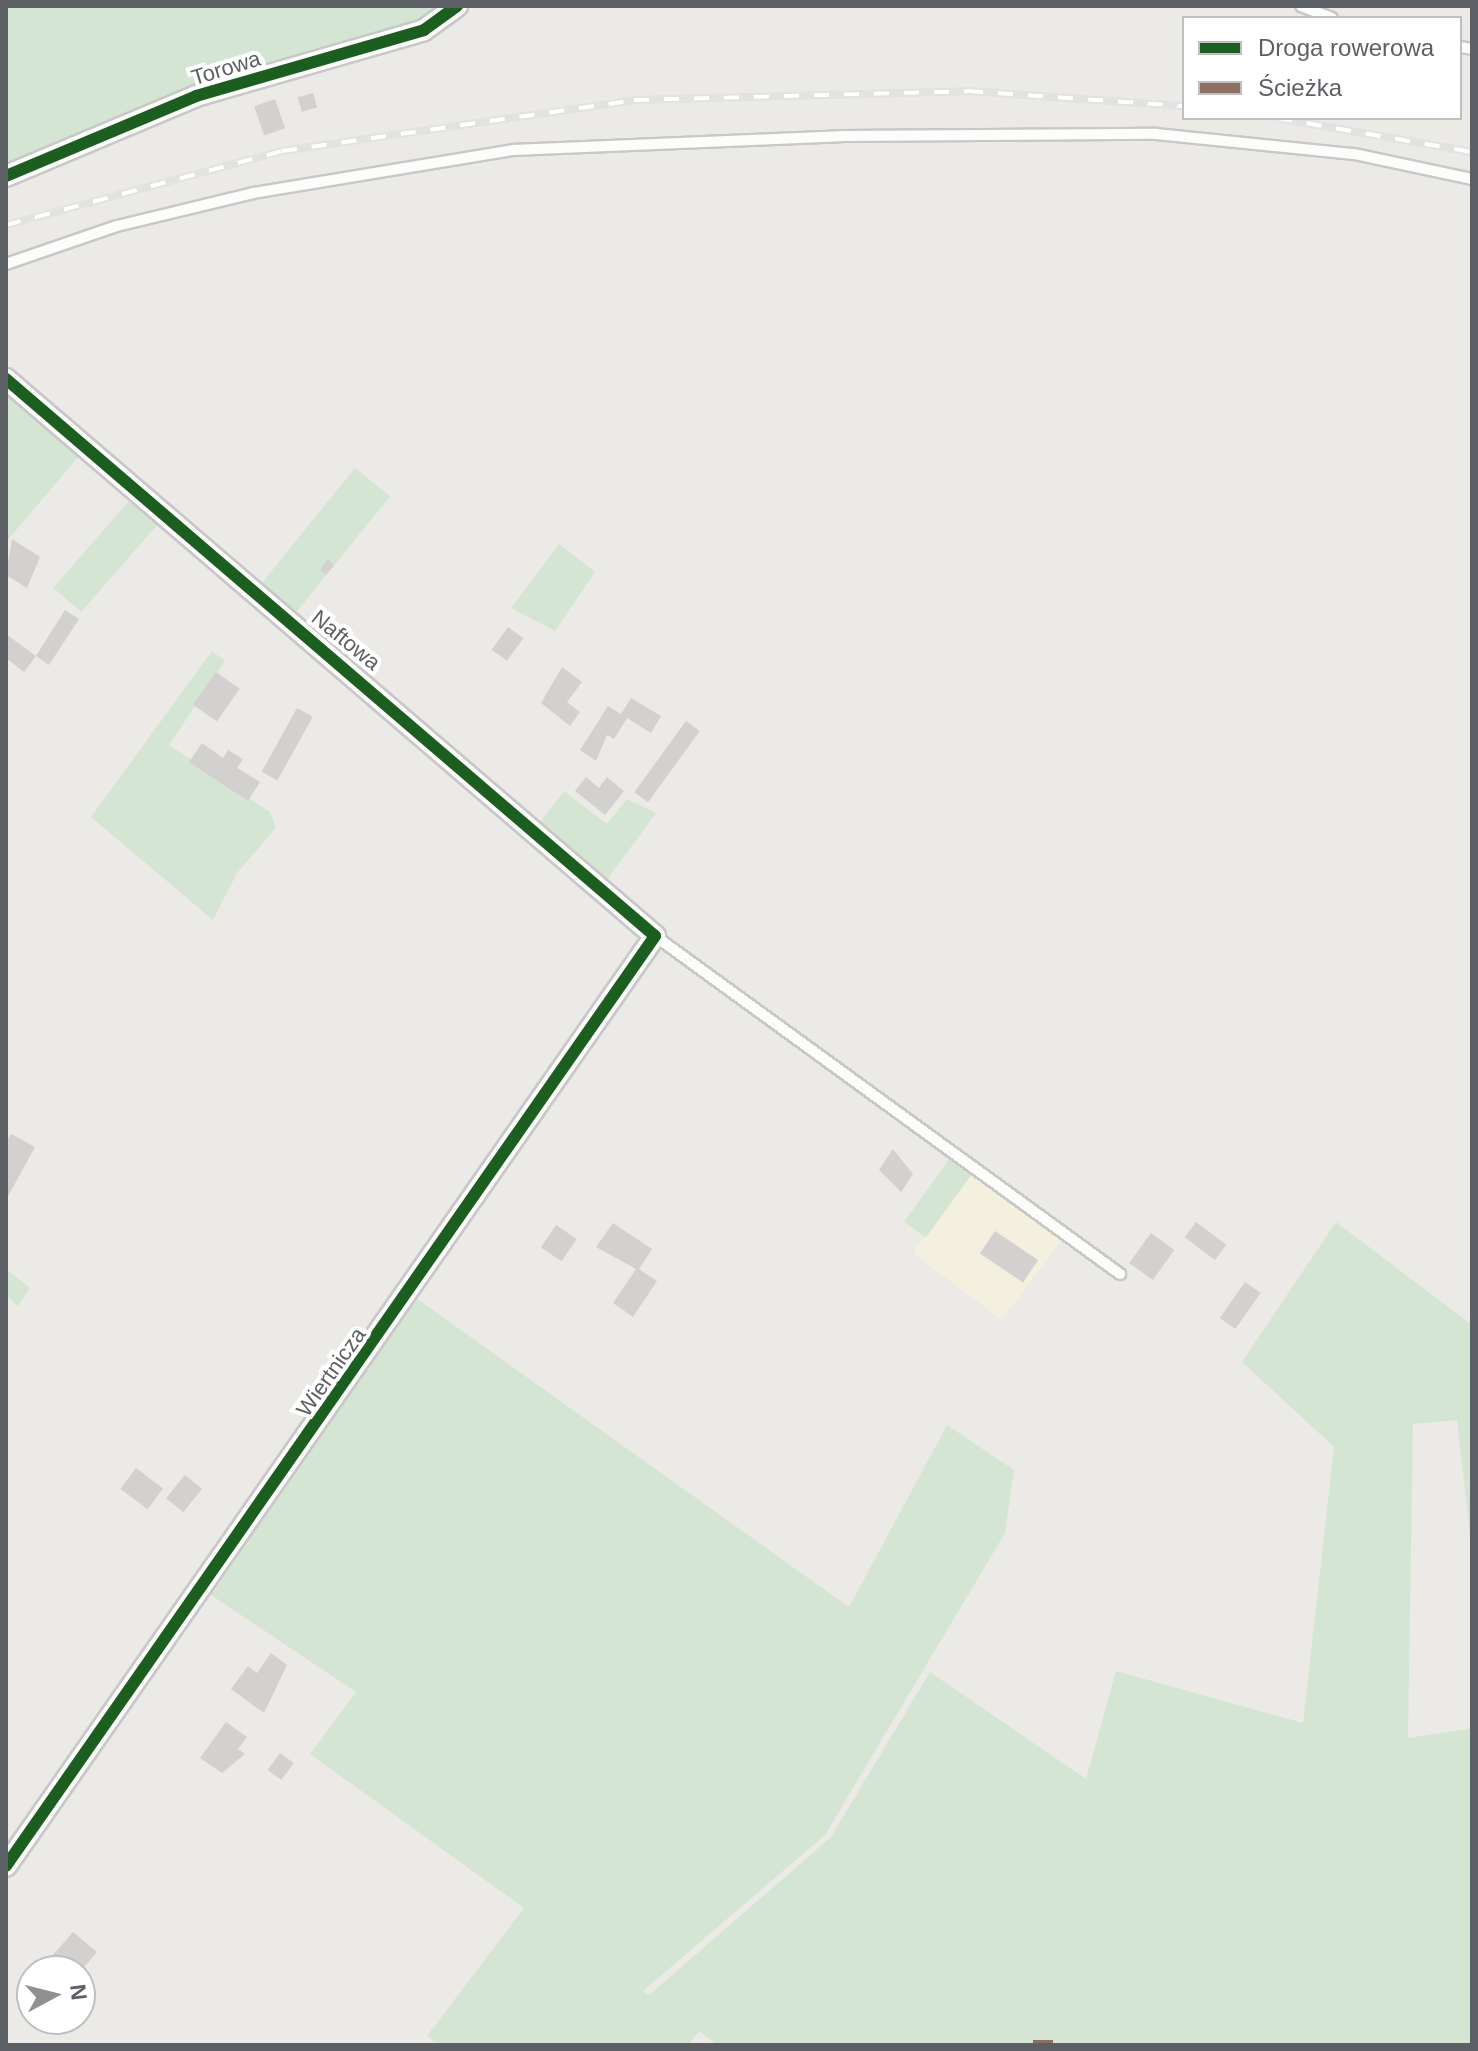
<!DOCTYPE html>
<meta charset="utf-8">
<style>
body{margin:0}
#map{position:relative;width:1478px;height:2051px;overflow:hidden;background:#ebeae6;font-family:Arial,sans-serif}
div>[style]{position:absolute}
.commercial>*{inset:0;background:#f4f0e0;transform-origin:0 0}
.green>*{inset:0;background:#d4e6d3;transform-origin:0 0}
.building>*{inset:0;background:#d2d1cf;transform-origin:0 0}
.roads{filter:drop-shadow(2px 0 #c8c8c8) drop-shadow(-2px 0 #c8c8c8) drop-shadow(0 2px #c8c8c8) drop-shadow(0 -2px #c8c8c8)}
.lane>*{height:10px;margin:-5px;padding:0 5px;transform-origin:5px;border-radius:5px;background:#fcfcfb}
.street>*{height:20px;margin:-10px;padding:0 10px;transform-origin:10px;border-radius:10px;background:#fcfcfb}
.rail>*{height:8px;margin-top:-4px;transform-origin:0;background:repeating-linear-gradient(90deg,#fff 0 15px,#e2e2e2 0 30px);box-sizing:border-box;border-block:2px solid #e2e2e2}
.quiet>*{height:10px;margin-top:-5px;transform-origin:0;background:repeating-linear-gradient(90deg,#8d6e63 0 20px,transparent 0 30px)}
.cycleway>*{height:12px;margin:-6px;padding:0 6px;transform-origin:6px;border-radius:6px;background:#1b5e20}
span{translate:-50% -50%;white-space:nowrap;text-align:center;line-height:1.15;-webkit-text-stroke:8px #fff;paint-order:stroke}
.street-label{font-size:22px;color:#5c5f63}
.frame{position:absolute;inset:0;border:8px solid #5c5f63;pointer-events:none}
.legend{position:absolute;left:1182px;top:16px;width:280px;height:104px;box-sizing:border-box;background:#fff;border:2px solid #bebfc1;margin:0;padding:10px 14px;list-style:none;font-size:24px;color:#5c5f63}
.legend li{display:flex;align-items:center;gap:16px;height:40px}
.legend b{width:40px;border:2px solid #bebfc1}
.north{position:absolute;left:16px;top:1955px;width:80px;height:80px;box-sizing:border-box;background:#fff;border:2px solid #bebfc1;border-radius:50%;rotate:83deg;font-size:22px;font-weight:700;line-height:32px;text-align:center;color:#5c5f63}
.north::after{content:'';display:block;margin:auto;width:28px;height:36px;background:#8e9091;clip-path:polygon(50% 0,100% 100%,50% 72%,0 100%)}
</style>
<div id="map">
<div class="commercial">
<div style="left:973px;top:1173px;width:111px;height:100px;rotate:37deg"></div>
</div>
<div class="green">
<div style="clip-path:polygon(6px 6px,443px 6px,418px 25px,6px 169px)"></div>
<div style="clip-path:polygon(6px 392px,79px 456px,6px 542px)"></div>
<div style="left:355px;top:468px;width:45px;height:155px;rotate:39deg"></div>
<div style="left:134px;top:495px;width:37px;height:123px;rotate:41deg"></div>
<div style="clip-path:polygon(559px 544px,595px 572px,555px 631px,511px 608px)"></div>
<div style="clip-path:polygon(212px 651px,225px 661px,169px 745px,270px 812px,276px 828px,237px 873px,213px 920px,91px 817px)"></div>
<div style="clip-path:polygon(564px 791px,607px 824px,627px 799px,656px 813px,606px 881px,537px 826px)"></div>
<div style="left:951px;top:1157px;width:27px;height:80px;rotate:36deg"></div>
<div style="clip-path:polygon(1336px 1222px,1472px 1325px,1472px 1553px,1457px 1420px,1413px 1424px,1408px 1738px,1472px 1728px,1472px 2045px,718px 2045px,699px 2031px,688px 2045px,440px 2045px,427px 2036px,524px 1908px,310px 1754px,356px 1692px,211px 1595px,416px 1298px,849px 1607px,947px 1425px,1014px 1470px,1005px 1533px,825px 1835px,643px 1991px,649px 1995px,831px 1837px,930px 1672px,1086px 1779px,1116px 1671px,1303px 1723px,1334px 1447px,1242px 1362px)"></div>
<div style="clip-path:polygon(6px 1269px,30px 1288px,18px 1306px,6px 1295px)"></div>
</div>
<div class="building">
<div style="left:313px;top:93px;width:15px;height:16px;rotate:74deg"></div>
<div style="left:275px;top:99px;width:31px;height:22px;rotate:71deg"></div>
<div style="clip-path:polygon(12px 539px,40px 557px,27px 588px,6px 575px)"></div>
<div style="clip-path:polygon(328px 559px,334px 565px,326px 575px,320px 570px)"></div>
<div style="clip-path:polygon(65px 610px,79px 619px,49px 665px,36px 656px,24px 672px,6px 658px,6px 634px,36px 656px)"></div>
<div style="left:508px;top:627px;width:19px;height:28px;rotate:36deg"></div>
<div style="clip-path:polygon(562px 667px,582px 682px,567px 702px,580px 712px,570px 726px,541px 703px)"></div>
<div style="left:216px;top:672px;width:29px;height:40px;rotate:35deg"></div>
<div style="clip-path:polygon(631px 698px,661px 716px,651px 733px,627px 718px,614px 739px,607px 735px,596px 761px,580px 750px,608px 706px,621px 714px)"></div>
<div style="left:297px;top:708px;width:18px;height:73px;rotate:29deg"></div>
<div style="left:686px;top:721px;width:17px;height:88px;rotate:36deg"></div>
<div style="clip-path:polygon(202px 743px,223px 758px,228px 750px,243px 759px,237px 768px,260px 782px,248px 801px,189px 762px)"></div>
<div style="clip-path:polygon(586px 777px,599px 788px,607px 777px,624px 791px,605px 815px,575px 791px)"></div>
<div style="clip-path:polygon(11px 1134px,35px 1147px,6px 1200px,6px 1143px)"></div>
<div style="clip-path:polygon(893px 1149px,913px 1174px,901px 1192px,879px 1170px)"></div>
<div style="left:1196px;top:1222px;width:38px;height:19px;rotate:37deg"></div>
<div style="clip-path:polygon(613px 1223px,652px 1249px,639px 1269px,657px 1281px,633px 1317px,613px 1303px,636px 1269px,596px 1247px)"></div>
<div style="left:556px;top:1225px;width:25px;height:27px;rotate:34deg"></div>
<div style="left:995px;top:1231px;width:52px;height:27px;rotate:34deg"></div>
<div style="left:1151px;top:1233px;width:29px;height:37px;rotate:36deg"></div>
<div style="left:1245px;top:1282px;width:19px;height:44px;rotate:35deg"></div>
<div style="left:136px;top:1468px;width:34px;height:26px;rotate:37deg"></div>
<div style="left:185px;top:1475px;width:22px;height:30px;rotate:39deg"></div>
<div style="clip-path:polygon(271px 1653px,287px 1665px,264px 1713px,231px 1689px,248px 1666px,257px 1673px)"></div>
<div style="clip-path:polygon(226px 1722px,247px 1737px,238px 1749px,245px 1754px,222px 1773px,200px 1758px)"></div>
<div style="left:280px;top:1753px;width:17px;height:21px;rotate:36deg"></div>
<div style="clip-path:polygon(73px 1932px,97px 1952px,81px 1971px,52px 1956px)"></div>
</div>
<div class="roads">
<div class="lane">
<div style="left:1301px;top:6px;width:33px;rotate:21deg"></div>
<div style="left:1460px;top:47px;width:12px;rotate:9deg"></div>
<div style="left:6px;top:264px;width:117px;rotate:-18.9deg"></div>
<div style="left:117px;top:226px;width:140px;rotate:-13.6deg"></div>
<div style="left:253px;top:193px;width:264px;rotate:-9.4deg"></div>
<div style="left:513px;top:150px;width:328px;rotate:-2.4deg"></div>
<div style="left:841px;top:136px;width:315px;rotate:-0.4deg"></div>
<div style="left:1156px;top:134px;width:199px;rotate:5.8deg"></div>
<div style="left:1354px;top:154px;width:121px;rotate:12deg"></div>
<div style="left:655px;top:936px;width:575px;rotate:36.01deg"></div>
</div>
<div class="street">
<div style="left:6px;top:176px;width:206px;rotate:-22.8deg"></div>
<div style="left:196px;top:96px;width:237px;rotate:-16.1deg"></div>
<div style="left:424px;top:30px;width:41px;rotate:-36deg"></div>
<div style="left:6px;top:379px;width:855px;rotate:40.64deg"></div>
<div style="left:655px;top:936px;width:1134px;rotate:124.91deg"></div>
</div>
</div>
<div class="rail">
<div style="left:1277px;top:118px;width:198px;rotate:9.9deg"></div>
<div style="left:6px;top:225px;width:286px;rotate:-15deg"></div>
<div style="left:282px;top:151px;width:356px;rotate:-8.2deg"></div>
<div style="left:634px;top:100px;width:334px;rotate:-1.5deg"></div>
<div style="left:968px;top:91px;width:217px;rotate:4deg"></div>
</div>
<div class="quiet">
<div style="left:1033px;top:2045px;width:26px"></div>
</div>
<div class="cycleway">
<div style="left:6px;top:176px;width:206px;rotate:-22.8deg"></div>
<div style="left:196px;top:96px;width:237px;rotate:-16.1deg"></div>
<div style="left:424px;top:30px;width:41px;rotate:-36deg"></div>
<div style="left:6px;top:379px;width:855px;rotate:40.64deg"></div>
<div style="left:655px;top:936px;width:1134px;rotate:124.91deg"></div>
</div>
<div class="street-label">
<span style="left:226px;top:68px;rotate:-17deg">Torowa</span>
<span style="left:346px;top:640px;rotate:39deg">Naftowa</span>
<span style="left:331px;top:1372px;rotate:-55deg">Wiertnicza</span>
</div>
<div class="frame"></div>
<ul class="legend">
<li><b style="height:10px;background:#1b5e20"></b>Droga rowerowa</li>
<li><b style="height:10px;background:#8d6e63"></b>Ścieżka</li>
</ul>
<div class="north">N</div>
</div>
